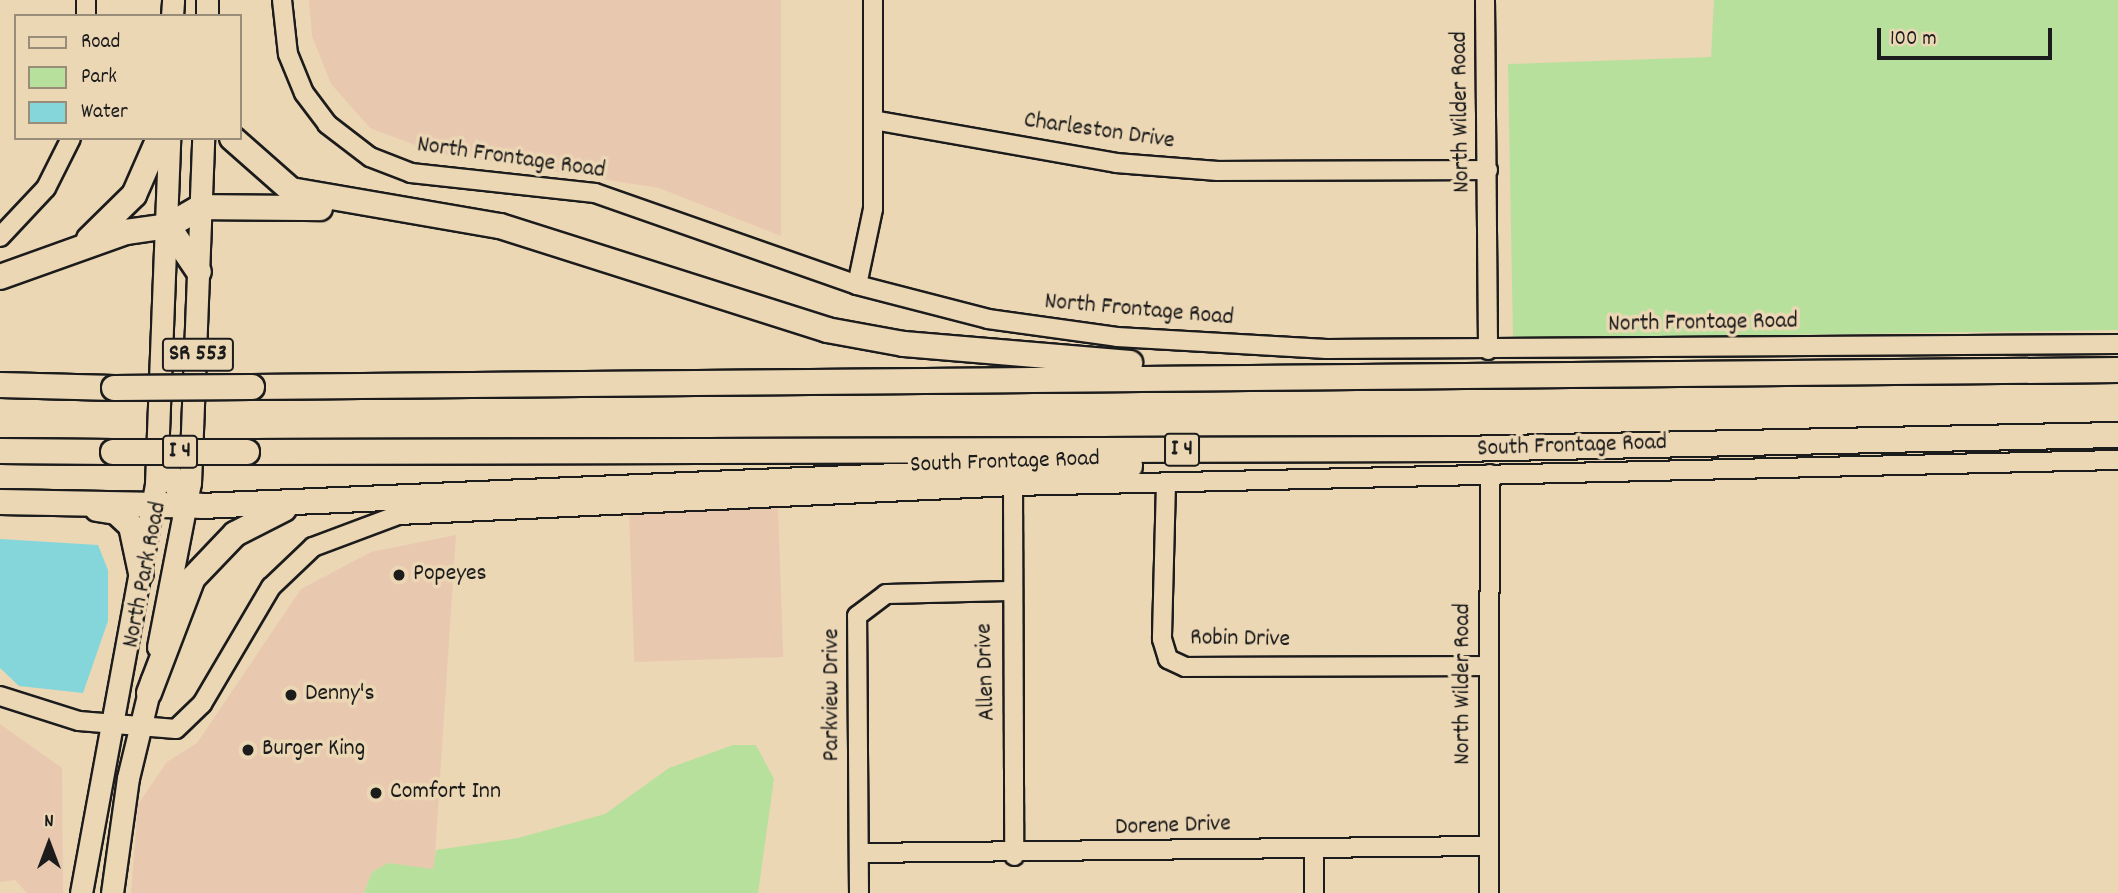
<!DOCTYPE html>
<style>
body{margin:0}
#map{position:relative;width:2118px;height:893px;overflow:hidden;background:#ecd7b5;font-family:Dekko,sans-serif}
div>[style]{position:absolute}
.built>*{inset:0;background:#e9c8b0;transform-origin:0 0}
.green>*{inset:0;background:#b7e09c}
.water>*{inset:0;background:#85d6db}
.roads{filter:drop-shadow(2px 0 #1c1c1c) drop-shadow(-2px 0 #1c1c1c) drop-shadow(0 2px #1c1c1c) drop-shadow(0 -2px #1c1c1c)}
.minor>*{height:18px;margin:-9px;padding:0 9px;transform-origin:9px;border-radius:9px;background:#ecd7b5}
.major>*{height:21px;margin:-10.5px;padding:0 10.5px;transform-origin:10.5px;border-radius:10.5px;background:#ecd7b5}
.highway>*{height:24px;margin:-12px;padding:0 12px;transform-origin:12px;border-radius:12px;background:#ecd7b5}
.bridges{filter:drop-shadow(2px 0 #1c1c1c) drop-shadow(-2px 0 #1c1c1c) drop-shadow(0 2px #1c1c1c) drop-shadow(0 -2px #1c1c1c)}
.highway-bridge>*{height:24px;margin:-12px;padding:0 12px;transform-origin:12px;border-radius:12px;background:#ecd7b5}
.dots>*{width:19px;height:19px;translate:-50% -50%;box-sizing:border-box;border:4px solid #ecd7b5;border-radius:50%}
span{translate:-50% -50%;white-space:nowrap;text-align:center;line-height:1.15;-webkit-text-stroke:7px #ecd7b5;paint-order:stroke}
.shield-label span{padding:2px 5px;background:#ecd7b5;border:2px solid;border-radius:5px;-webkit-text-stroke-width:0}
.shield-label{font-size:23px;color:#1c1c1c;font-weight:700}
.street-label{font-size:24px;color:#1c1c1c}
.poi-label{font-size:24px;color:#1c1c1c}
.left{translate:0 -50%;text-align:left}
.legend{position:absolute;left:14px;top:14px;width:228px;height:126px;box-sizing:border-box;background:#ecd7b5;border:2px solid #998c78;margin:0;padding:9px 12px;list-style:none;font-size:21px;color:#1c1c1c}
.legend li{display:flex;align-items:center;gap:14px;height:35px}
.legend b{width:35px;border:2px solid #998c78}
.north{position:absolute;left:14px;top:809px;width:70px;height:70px;-webkit-text-stroke:5px #ecd7b5;paint-order:stroke;rotate:0deg;font-size:19px;font-weight:700;line-height:28px;text-align:center;color:#1c1c1c}
.north::after{content:'';display:block;margin:auto;width:24px;height:32px;background:#1c1c1c;clip-path:polygon(50% 0,100% 100%,50% 72%,0 100%)}
.scale{position:absolute;left:1877px;top:28px;width:175px;height:32px;box-sizing:border-box;border:4px solid #1c1c1c;border-top:0;padding-left:9px;font-size:21px;line-height:24px;white-space:nowrap;color:#1c1c1c;-webkit-text-stroke:5px #ecd7b5;paint-order:stroke}
</style>
<div id="map">
<div class="built">
<div style="clip-path:polygon(309px 0,781px 0,781px 236px,659px 188px,436px 153px,370px 128px,331px 84px,312px 36px)"></div>
<div style="left:778px;top:508px;width:149px;height:149px;rotate:88deg"></div>
<div style="clip-path:polygon(456px 535px,434px 869px,372px 872px,364px 893px,131px 893px,138px 804px,167px 762px,197px 743px,301px 589px,371px 552px)"></div>
<div style="clip-path:polygon(0 724px,62px 768px,63px 893px,27px 893px,15px 880px,0 882px)"></div>
</div>
<div class="green">
<div style="clip-path:polygon(1714px 0,2118px 0,2118px 330px,1513px 339px,1508px 64px,1711px 57px)"></div>
<div style="clip-path:polygon(733px 745px,756px 745px,774px 779px,758px 893px,364px 893px,372px 872px,388px 863px,433px 869px,436px 850px,518px 838px,605px 814px,669px 768px)"></div>
</div>
<div class="water">
<div style="clip-path:polygon(0 539px,98px 545px,108px 570px,108px 621px,83px 693px,19px 686px,0 668px)"></div>
</div>
<div class="roads">
<div class="minor">
<div style="left:282px;top:0;width:54px;rotate:83.7deg"></div>
<div style="left:288px;top:54px;width:42px;rotate:67.7deg"></div>
<div style="left:304px;top:93px;width:39px;rotate:53deg"></div>
<div style="left:327px;top:124px;width:54px;rotate:37.5deg"></div>
<div style="left:370px;top:157px;width:44px;rotate:21.3deg"></div>
<div style="left:411px;top:173px;width:185px;rotate:6.2deg"></div>
<div style="left:595px;top:193px;width:278px;rotate:19.3deg"></div>
<div style="left:857px;top:285px;width:135px;rotate:14.5deg"></div>
<div style="left:988px;top:319px;width:130px;rotate:7.9deg"></div>
<div style="left:1117px;top:337px;width:210px;rotate:3.3deg"></div>
<div style="left:1327px;top:349px;width:791px;rotate:-0.36deg"></div>
<div style="left:1485px;top:0;width:350px;rotate:89.5deg"></div>
<div style="left:86px;top:16px;width:16px;rotate:-90deg"></div>
<div style="left:873px;top:120px;width:247px;rotate:10deg"></div>
<div style="left:1116px;top:163px;width:102px;rotate:4.5deg"></div>
<div style="left:1218px;top:171px;width:270px;rotate:-0.2deg"></div>
<div style="left:0;top:237px;width:67px;rotate:-46.8deg"></div>
<div style="left:46px;top:188px;width:56px;rotate:-63.4deg"></div>
<div style="left:857px;top:285px;width:78px;rotate:-78.1deg"></div>
<div style="left:873px;top:209px;width:209px;rotate:-90deg"></div>
<div style="left:1166px;top:483px;width:156px;rotate:91.5deg"></div>
<div style="left:1162px;top:639px;width:21px;rotate:73deg"></div>
<div style="left:1168px;top:659px;width:19px;rotate:25deg"></div>
<div style="left:1185px;top:667px;width:303px;rotate:-0.2deg"></div>
<div style="left:1013px;top:486px;width:370px;rotate:89.8deg"></div>
<div style="left:0;top:696px;width:83px;rotate:17.6deg"></div>
<div style="left:79px;top:721px;width:97px;rotate:4.7deg"></div>
<div style="left:176px;top:729px;width:36px;rotate:-44deg"></div>
<div style="left:202px;top:704px;width:136px;rotate:-59.5deg"></div>
<div style="left:271px;top:587px;width:58px;rotate:-43.6deg"></div>
<div style="left:313px;top:547px;width:91px;rotate:-20.6deg"></div>
<div style="left:398px;top:515px;width:616px;rotate:-2.7deg"></div>
<div style="left:1013px;top:486px;width:1105px;rotate:-1.35deg"></div>
<div style="left:859px;top:853px;width:630px;rotate:-0.64deg"></div>
<div style="left:859px;top:893px;width:277px;rotate:-90.4deg"></div>
<div style="left:857px;top:616px;width:36px;rotate:-37deg"></div>
<div style="left:886px;top:594px;width:124px;rotate:-1.4deg"></div>
<div style="left:1314px;top:893px;width:45px;rotate:-90deg"></div>
<div style="left:1489px;top:893px;width:419px;rotate:-89.9deg"></div>
</div>
<div class="major">
<div style="left:172px;top:16px;width:16px;rotate:-86deg"></div>
<div style="left:207px;top:16px;width:16px;rotate:-90deg"></div>
<div style="left:158px;top:647px;width:167px;rotate:-79deg"></div>
<div style="left:190px;top:483px;width:345px;rotate:-87.8deg"></div>
<div style="left:81px;top:893px;width:416px;rotate:-79.6deg"></div>
<div style="left:156px;top:484px;width:346px;rotate:-87.8deg"></div>
<div style="left:112px;top:893px;width:116px;rotate:-82.1deg"></div>
<div style="left:128px;top:778px;width:102px;rotate:-76.4deg"></div>
</div>
<div class="highway">
<div style="left:232px;top:138px;width:79px;rotate:41.4deg"></div>
<div style="left:291px;top:190px;width:212px;rotate:9.8deg"></div>
<div style="left:500px;top:226px;width:343px;rotate:17.6deg"></div>
<div style="left:827px;top:330px;width:78px;rotate:10.3deg"></div>
<div style="left:904px;top:344px;width:227px;rotate:4.8deg"></div>
<div style="left:168px;top:226px;width:55px;rotate:56deg"></div>
<div style="left:89px;top:239px;width:63px;rotate:-44.4deg"></div>
<div style="left:134px;top:195px;width:62px;rotate:-66.3deg"></div>
<div style="left:0;top:277px;width:134px;rotate:-19.7deg"></div>
<div style="left:126px;top:232px;width:42px;rotate:-8.1deg"></div>
<div style="left:168px;top:226px;width:38px;rotate:-30deg"></div>
<div style="left:201px;top:207px;width:119px;rotate:0.5deg"></div>
<div style="left:0;top:385px;width:114px;rotate:1.5deg"></div>
<div style="left:252px;top:387px;width:1866px;rotate:-0.52deg"></div>
<div style="left:0;top:451px;width:113px;rotate:0.5deg"></div>
<div style="left:247px;top:452px;width:1212px;rotate:-0.14deg"></div>
<div style="left:1459px;top:449px;width:659px;rotate:-1.22deg"></div>
<div style="left:158px;top:457px;width:55px;rotate:56.9deg"></div>
<div style="left:0;top:502px;width:201px;rotate:1.1deg"></div>
<div style="left:201px;top:506px;width:930px;rotate:-2.47deg"></div>
<div style="left:97px;top:509px;width:19px;rotate:9deg"></div>
<div style="left:116px;top:512px;width:21px;rotate:43deg"></div>
<div style="left:131px;top:526px;width:48px;rotate:78deg"></div>
<div style="left:149px;top:693px;width:123px;rotate:-69.1deg"></div>
<div style="left:193px;top:578px;width:61px;rotate:-46.3deg"></div>
<div style="left:235px;top:534px;width:55px;rotate:-27deg"></div>
</div>
</div>
<div class="bridges">
<div class="highway-bridge">
<div style="left:114px;top:388px;width:138px;rotate:-0.4deg"></div>
<div style="left:113px;top:452px;width:134px"></div>
</div>
</div>
<div class="dots">
<div style="left:399px;top:575px;background:#1c1c1c"></div>
<div style="left:291px;top:695px;background:#1c1c1c"></div>
<div style="left:248px;top:750px;background:#1c1c1c"></div>
<div style="left:376px;top:793px;background:#1c1c1c"></div>
</div>
<div class="shield-label">
<span style="left:198px;top:355px">SR 553</span>
<span style="left:1182px;top:450px">I 4</span>
<span style="left:180px;top:452px">I 4</span>
</div>
<div class="street-label">
<span style="left:1462px;top:112px;rotate:-91deg">North Wilder Road</span>
<span style="left:1099px;top:132px;rotate:8deg">Charleston Drive</span>
<span style="left:511px;top:159px;rotate:8deg">North Frontage Road</span>
<span style="left:1139px;top:311px;rotate:5deg">North Frontage Road</span>
<span style="left:1703px;top:324px;rotate:-1deg">North Frontage Road</span>
<span style="left:1572px;top:447px;rotate:-2deg">South Frontage Road</span>
<span style="left:1005px;top:463px;rotate:-2deg">South Frontage Road</span>
<span style="left:146px;top:575px;rotate:-79deg">North Park Road</span>
<span style="left:1240px;top:640px;rotate:1deg">Robin Drive</span>
<span style="left:987px;top:672px;rotate:-92deg">Allen Drive</span>
<span style="left:1464px;top:684px;rotate:-90deg">North Wilder Road</span>
<span style="left:833px;top:695px;rotate:-90deg">Parkview Drive</span>
<span style="left:1173px;top:827px;rotate:-2deg">Dorene Drive</span>
</div>
<div class="poi-label">
<span class="left" style="left:413px;top:575px">Popeyes</span>
<span class="left" style="left:305px;top:695px">Denny's</span>
<span class="left" style="left:262px;top:750px">Burger King</span>
<span class="left" style="left:390px;top:793px">Comfort Inn</span>
</div>
<ul class="legend">
<li><b style="height:9px;background:#ecd7b5"></b>Road</li>
<li><b style="height:19px;background:#b7e09c"></b>Park</li>
<li><b style="height:19px;background:#85d6db"></b>Water</li>
</ul>
<div class="north">N</div>
<div class="scale">100 m</div>
</div>
